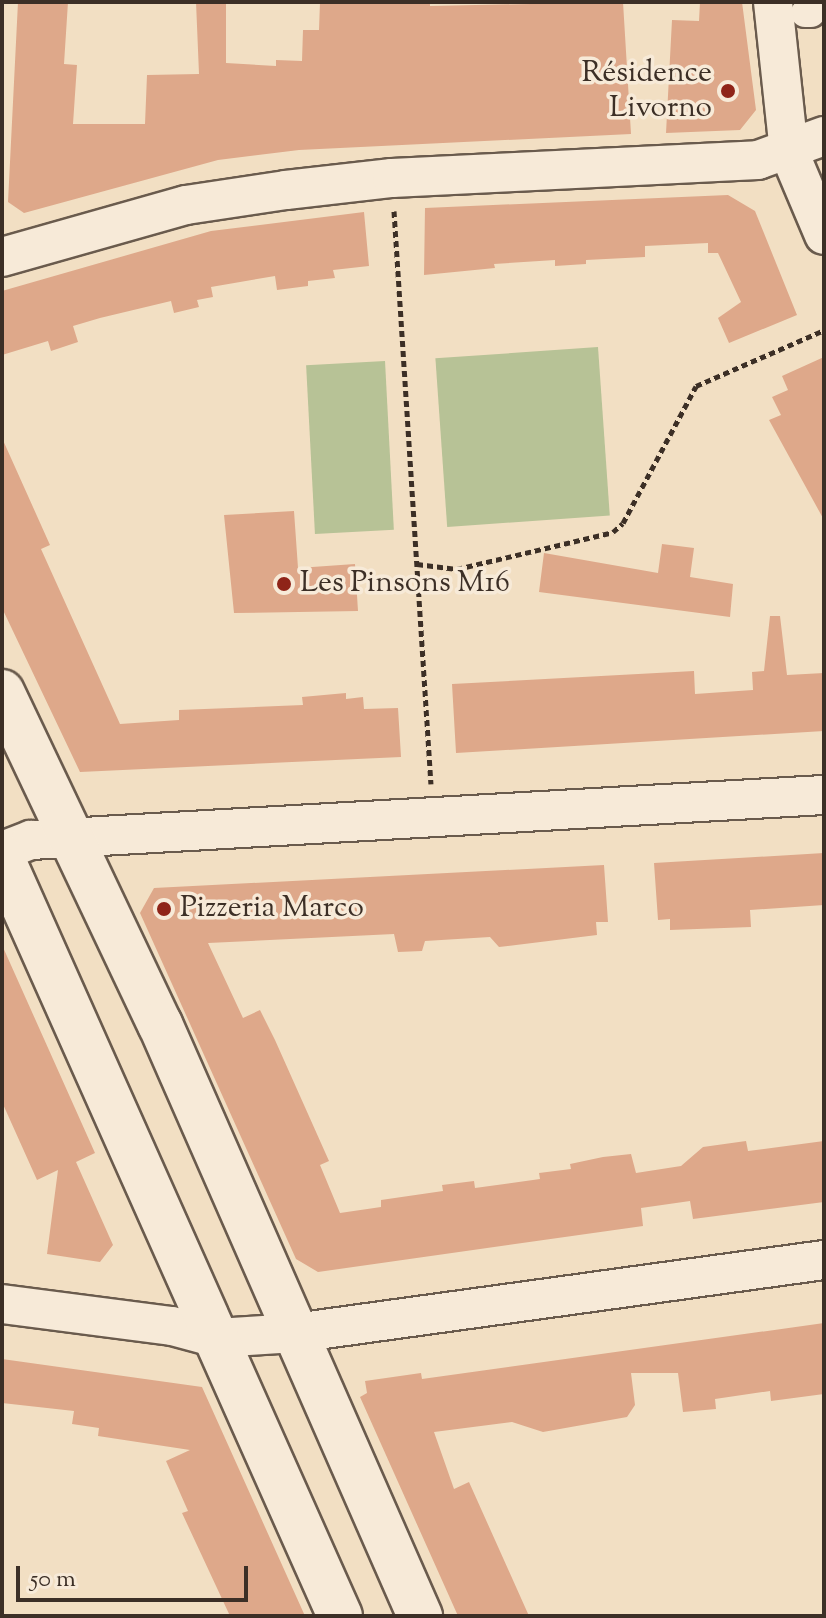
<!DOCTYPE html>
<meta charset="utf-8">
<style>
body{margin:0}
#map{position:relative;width:826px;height:1618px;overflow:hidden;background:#f2dfc3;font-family:"Sorts Mill Goudy",serif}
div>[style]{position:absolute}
.green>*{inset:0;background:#b7c296;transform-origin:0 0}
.building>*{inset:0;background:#dea88a}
.path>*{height:5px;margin-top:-2.5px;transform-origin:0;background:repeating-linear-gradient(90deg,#3c2f26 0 6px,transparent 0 10px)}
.roads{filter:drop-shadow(2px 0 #6a5b4d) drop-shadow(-2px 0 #6a5b4d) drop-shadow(0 2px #6a5b4d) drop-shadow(0 -2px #6a5b4d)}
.pedestrian>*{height:28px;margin:-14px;padding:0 14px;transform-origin:14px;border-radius:14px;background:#f7ead8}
.minor>*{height:38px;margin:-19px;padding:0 19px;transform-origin:19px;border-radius:19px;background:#f7ead8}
.tertiary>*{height:44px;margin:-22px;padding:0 22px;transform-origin:22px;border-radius:22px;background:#f7ead8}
.dots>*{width:22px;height:22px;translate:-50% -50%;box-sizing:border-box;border:4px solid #f7ead8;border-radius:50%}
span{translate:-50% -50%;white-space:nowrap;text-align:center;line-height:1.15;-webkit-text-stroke:7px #f7ead8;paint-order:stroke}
.poi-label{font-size:30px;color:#3c2f26}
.right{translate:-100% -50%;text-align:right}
.left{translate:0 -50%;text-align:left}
.frame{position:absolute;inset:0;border:4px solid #3c2f26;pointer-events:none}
.scale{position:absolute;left:16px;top:1566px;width:232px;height:36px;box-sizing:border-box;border:4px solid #3c2f26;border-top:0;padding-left:10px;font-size:24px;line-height:28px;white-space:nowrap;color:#3c2f26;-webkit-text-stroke:6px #f7ead8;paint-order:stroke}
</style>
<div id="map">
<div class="green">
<div style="left:598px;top:347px;width:169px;height:163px;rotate:86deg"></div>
<div style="left:385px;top:361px;width:169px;height:79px;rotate:87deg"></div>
</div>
<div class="building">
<div style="clip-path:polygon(18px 2px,68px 2px,64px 64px,77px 65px,73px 124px,145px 124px,147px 75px,199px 74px,196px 2px,226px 2px,226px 63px,276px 66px,276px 60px,302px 61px,303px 30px,319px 30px,320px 2px,430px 2px,430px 6px,623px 2px,631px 134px,299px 150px,218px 160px,24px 213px,8px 202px)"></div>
<div style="clip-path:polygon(700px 2px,742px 2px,756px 110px,740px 130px,666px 133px,672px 20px,699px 21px)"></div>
<div style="clip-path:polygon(728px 195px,755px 211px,797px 315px,729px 343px,718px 318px,741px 302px,718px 253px,708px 253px,708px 243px,645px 246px,645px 257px,586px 260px,586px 264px,555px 266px,555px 260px,494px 264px,495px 268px,424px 275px,425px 208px)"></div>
<div style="clip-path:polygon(364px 212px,369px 266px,333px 270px,335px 278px,308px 281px,308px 286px,277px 290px,275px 276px,211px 287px,213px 297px,197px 300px,199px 307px,174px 313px,171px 301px,100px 318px,73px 326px,78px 342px,51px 351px,48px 341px,2px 355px,2px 291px,211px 231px)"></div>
<div style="clip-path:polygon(824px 357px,824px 520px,769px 420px,781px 415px,772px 397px,788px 390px,782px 376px)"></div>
<div style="clip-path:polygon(2px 438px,50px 545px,41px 549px,120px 724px,179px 720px,179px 710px,303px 705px,302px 697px,346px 693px,346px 699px,363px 697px,364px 709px,398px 708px,401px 757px,80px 772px,2px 608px)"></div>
<div style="clip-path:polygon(294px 511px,298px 568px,355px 564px,358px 611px,234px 613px,224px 515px)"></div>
<div style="clip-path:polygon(662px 544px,694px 548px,690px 577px,733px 584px,730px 617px,539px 592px,544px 553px,658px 573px)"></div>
<div style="clip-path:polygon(770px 616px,780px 616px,787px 675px,824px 673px,824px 731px,456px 753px,452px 684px,694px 671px,695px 694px,753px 690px,752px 672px,764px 671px)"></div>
<div style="clip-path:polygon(824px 853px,824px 905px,750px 910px,751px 927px,670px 930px,670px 919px,658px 920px,654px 863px)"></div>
<div style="clip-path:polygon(604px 865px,608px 922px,596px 922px,597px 935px,499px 947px,490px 937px,425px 941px,422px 951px,398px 952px,394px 934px,208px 943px,243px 1018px,260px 1010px,275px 1040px,329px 1161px,320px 1165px,340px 1213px,381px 1207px,381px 1200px,443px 1191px,442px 1185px,474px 1181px,475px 1188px,540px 1179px,539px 1173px,571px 1169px,570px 1164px,603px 1157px,631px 1154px,636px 1173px,681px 1166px,703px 1147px,746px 1141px,748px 1151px,824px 1141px,824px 1202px,693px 1219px,690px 1201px,641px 1208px,643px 1226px,318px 1272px,296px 1259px,140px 913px,154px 888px)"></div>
<div style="clip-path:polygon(2px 945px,95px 1153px,76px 1162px,113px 1245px,100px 1262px,47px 1254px,58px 1170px,37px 1180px,2px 1102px)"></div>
<div style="clip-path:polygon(824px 1323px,824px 1394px,771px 1401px,770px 1391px,715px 1399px,716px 1409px,683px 1412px,678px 1373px,631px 1373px,635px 1405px,627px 1417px,543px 1432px,512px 1422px,434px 1432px,454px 1489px,469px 1482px,529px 1616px,458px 1616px,360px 1397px,367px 1393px,365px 1381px,421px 1373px,422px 1379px)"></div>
<div style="clip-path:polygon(2px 1359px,202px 1387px,305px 1616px,230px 1616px,182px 1513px,188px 1511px,166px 1461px,190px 1450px,98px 1436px,99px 1428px,72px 1424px,74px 1411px,2px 1403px)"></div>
</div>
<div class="path">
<div style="left:394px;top:211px;width:574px;rotate:86.31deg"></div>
<div style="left:417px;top:564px;width:40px;rotate:7.1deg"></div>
<div style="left:457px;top:569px;width:160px;rotate:-13.3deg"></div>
<div style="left:613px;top:532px;width:13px;rotate:-42deg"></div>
<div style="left:623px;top:523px;width:155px;rotate:-61.9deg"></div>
<div style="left:696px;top:386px;width:140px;rotate:-23.6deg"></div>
</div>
<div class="roads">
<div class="pedestrian">
<div style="left:805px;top:13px;width:6px"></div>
</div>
<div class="minor">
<div style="left:773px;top:2px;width:151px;rotate:83.9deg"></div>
<div style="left:789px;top:152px;width:90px;rotate:67.1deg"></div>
<div style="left:2px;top:257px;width:191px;rotate:-15.8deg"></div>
<div style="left:186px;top:205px;width:101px;rotate:-8.5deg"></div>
<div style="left:286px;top:190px;width:107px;rotate:-6.5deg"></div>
<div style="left:392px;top:178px;width:366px;rotate:-2.8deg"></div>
<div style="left:758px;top:160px;width:70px;rotate:-20deg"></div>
<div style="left:2px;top:851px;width:31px;rotate:-21deg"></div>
<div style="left:31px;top:840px;width:794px;rotate:-3.25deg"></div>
<div style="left:2px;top:1304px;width:171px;rotate:7.4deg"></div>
<div style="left:172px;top:1326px;width:47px;rotate:14.9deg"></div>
<div style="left:217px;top:1338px;width:78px;rotate:-3.7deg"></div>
<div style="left:295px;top:1333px;width:534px;rotate:-7.86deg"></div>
</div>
<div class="tertiary">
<div style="left:2px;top:692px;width:368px;rotate:64.6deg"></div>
<div style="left:160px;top:1024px;width:647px;rotate:66.29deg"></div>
<div style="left:2px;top:858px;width:830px;rotate:65.97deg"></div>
</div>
</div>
<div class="dots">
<div style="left:728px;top:91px;background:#8f2418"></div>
<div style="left:284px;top:584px;background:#8f2418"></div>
<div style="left:164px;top:909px;background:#8f2418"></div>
</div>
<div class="poi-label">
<span class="right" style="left:712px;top:91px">Résidence<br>Livorno</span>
<span class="left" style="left:300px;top:584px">Les Pinsons M16</span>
<span class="left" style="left:180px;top:909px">Pizzeria Marco</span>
</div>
<div class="frame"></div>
<div class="scale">50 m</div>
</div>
